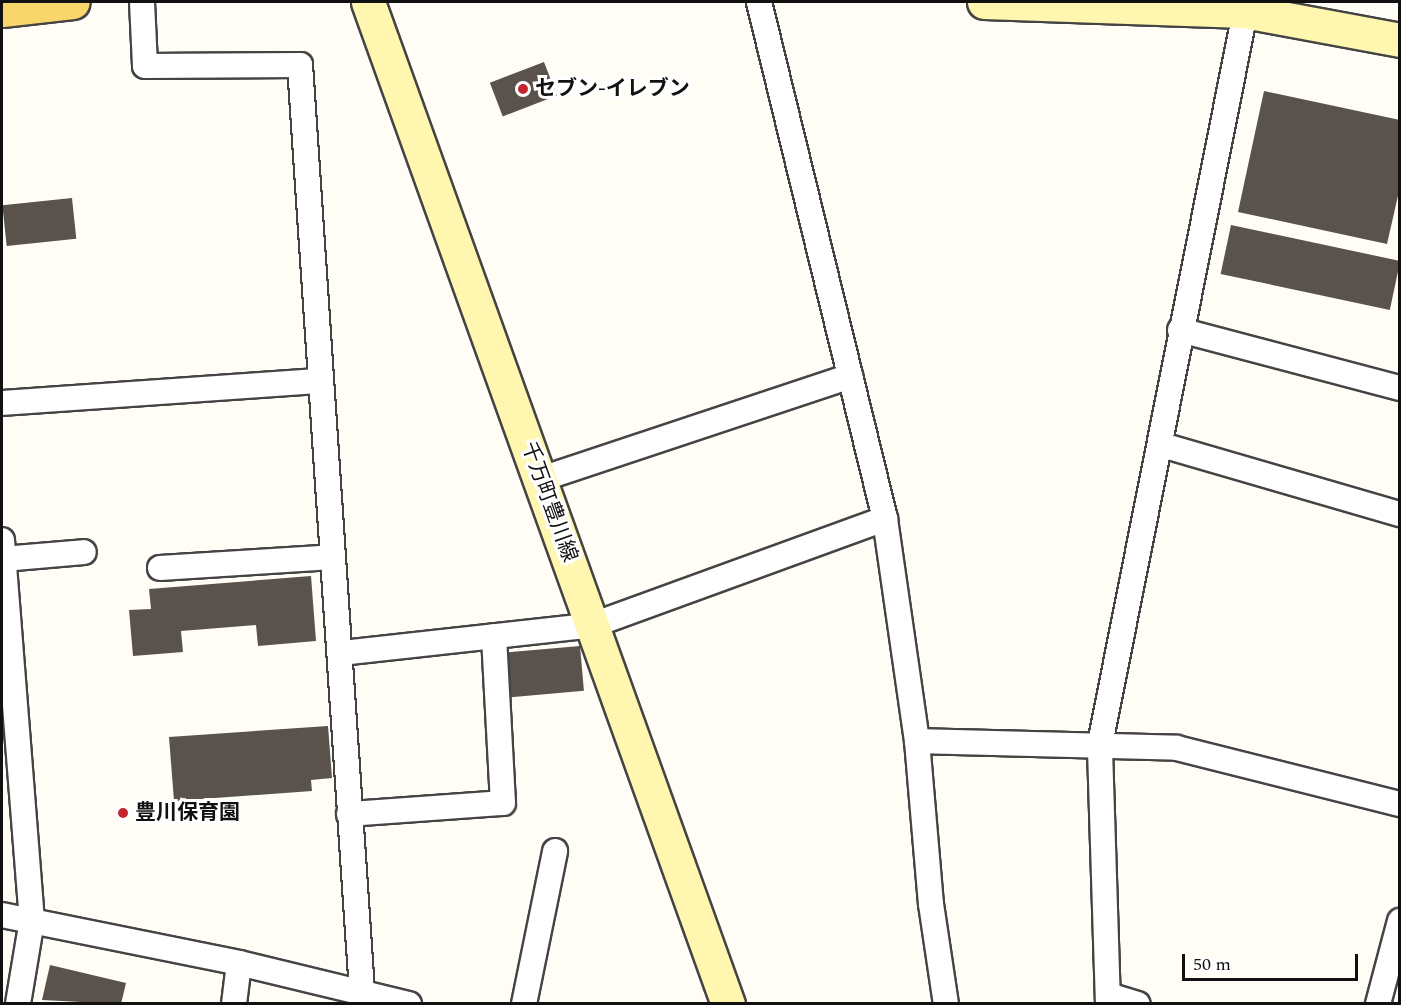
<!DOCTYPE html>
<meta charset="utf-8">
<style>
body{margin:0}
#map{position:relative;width:1401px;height:1005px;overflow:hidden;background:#fffdf5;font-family:Spectral,"Noto Sans JP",serif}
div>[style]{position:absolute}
.building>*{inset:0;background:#5a524d;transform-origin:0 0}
.roads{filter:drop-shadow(2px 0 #444) drop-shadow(-2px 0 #444) drop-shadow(0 2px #444) drop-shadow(0 -2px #444)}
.street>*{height:24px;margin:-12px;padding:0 12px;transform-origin:12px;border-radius:12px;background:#fff}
.secondary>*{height:33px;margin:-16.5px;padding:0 16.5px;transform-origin:16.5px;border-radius:16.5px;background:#fff6b0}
.primary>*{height:33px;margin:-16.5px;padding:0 16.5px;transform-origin:16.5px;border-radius:16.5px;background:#f9d66b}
.dots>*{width:16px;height:16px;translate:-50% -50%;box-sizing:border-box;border:3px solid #fff;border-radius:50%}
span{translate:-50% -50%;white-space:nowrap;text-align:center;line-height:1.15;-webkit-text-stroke:6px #fff;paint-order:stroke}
.poi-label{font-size:21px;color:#111;font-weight:700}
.left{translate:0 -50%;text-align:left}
.street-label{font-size:21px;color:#111}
.frame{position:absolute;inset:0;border:3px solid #111;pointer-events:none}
.scale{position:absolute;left:1182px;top:954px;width:176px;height:27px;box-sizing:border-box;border:3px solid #111;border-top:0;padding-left:8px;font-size:18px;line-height:21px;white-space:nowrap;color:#111;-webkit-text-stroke:4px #fff;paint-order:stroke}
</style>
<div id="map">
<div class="building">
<div style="left:544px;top:62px;width:36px;height:58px;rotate:69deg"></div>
<div style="clip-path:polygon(1264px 91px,1400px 120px,1400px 187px,1387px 244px,1238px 212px)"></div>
<div style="left:72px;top:198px;width:41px;height:70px;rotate:84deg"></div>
<div style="left:1231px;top:225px;width:173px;height:50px;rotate:12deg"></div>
<div style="clip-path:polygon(311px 576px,316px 641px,258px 646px,256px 625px,181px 631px,183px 652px,133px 656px,129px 610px,151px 609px,149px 589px)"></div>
<div style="left:580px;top:646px;width:45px;height:77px;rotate:85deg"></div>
<div style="clip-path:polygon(328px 726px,332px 778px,311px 780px,312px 791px,174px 801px,169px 737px)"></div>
<div style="clip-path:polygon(50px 965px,126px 983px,121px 1004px,42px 1000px)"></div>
</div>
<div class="roads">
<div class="street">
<div style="left:142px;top:2px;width:64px;rotate:87.3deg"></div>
<div style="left:145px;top:66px;width:155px;rotate:-0.4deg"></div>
<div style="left:300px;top:65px;width:929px;rotate:86.17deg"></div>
<div style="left:759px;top:2px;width:532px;rotate:76.3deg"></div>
<div style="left:885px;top:519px;width:224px;rotate:81.8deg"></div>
<div style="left:917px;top:741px;width:164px;rotate:85.1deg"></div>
<div style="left:931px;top:904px;width:101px;rotate:81.5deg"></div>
<div style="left:1180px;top:330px;width:228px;rotate:14.8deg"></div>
<div style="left:2px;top:403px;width:319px;rotate:-4deg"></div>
<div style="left:1162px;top:445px;width:248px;rotate:16.2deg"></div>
<div style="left:541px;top:479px;width:326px;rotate:-18.4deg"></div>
<div style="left:2px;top:540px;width:381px;rotate:85.5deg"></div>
<div style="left:32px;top:920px;width:85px;rotate:99.5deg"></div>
<div style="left:3px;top:559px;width:81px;rotate:-4.9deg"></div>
<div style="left:160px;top:568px;width:173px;rotate:-3.6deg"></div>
<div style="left:341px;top:653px;width:254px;rotate:-6.3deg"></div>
<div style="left:593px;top:625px;width:311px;rotate:-20deg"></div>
<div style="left:917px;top:741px;width:260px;rotate:1.5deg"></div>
<div style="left:1177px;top:748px;width:230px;rotate:14.1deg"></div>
<div style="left:349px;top:814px;width:154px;rotate:-4.1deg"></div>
<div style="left:503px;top:803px;width:167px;rotate:-93.1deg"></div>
<div style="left:2px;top:915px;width:242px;rotate:11.4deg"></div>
<div style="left:239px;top:963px;width:175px;rotate:13.6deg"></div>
<div style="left:1108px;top:995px;width:31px;rotate:17deg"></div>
<div style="left:234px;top:1004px;width:41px;rotate:-83deg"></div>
<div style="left:524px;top:1004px;width:156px;rotate:-78.5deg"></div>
<div style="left:1108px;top:1004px;width:260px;rotate:-91.8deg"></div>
<div style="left:1100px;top:744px;width:756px;rotate:-78.79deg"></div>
<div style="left:1378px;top:1004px;width:86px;rotate:-75.2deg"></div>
</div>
<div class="secondary">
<div style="left:368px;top:2px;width:1065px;rotate:70.24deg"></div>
<div style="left:984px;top:2px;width:260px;rotate:2deg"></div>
<div style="left:1244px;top:11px;width:159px;rotate:10.5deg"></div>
</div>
<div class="primary">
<div style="left:2px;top:10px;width:71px;rotate:-6.4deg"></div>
</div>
</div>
<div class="dots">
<div style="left:523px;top:89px;background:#c4262e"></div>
<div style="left:123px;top:813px;background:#c4262e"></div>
</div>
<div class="poi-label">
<span class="left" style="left:535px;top:89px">セブン-イレブン</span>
<span class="left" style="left:135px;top:813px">豊川保育園</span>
</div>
<div class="street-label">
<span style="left:549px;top:502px;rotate:70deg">千万町豊川線</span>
</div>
<div class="frame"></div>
<div class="scale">50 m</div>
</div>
